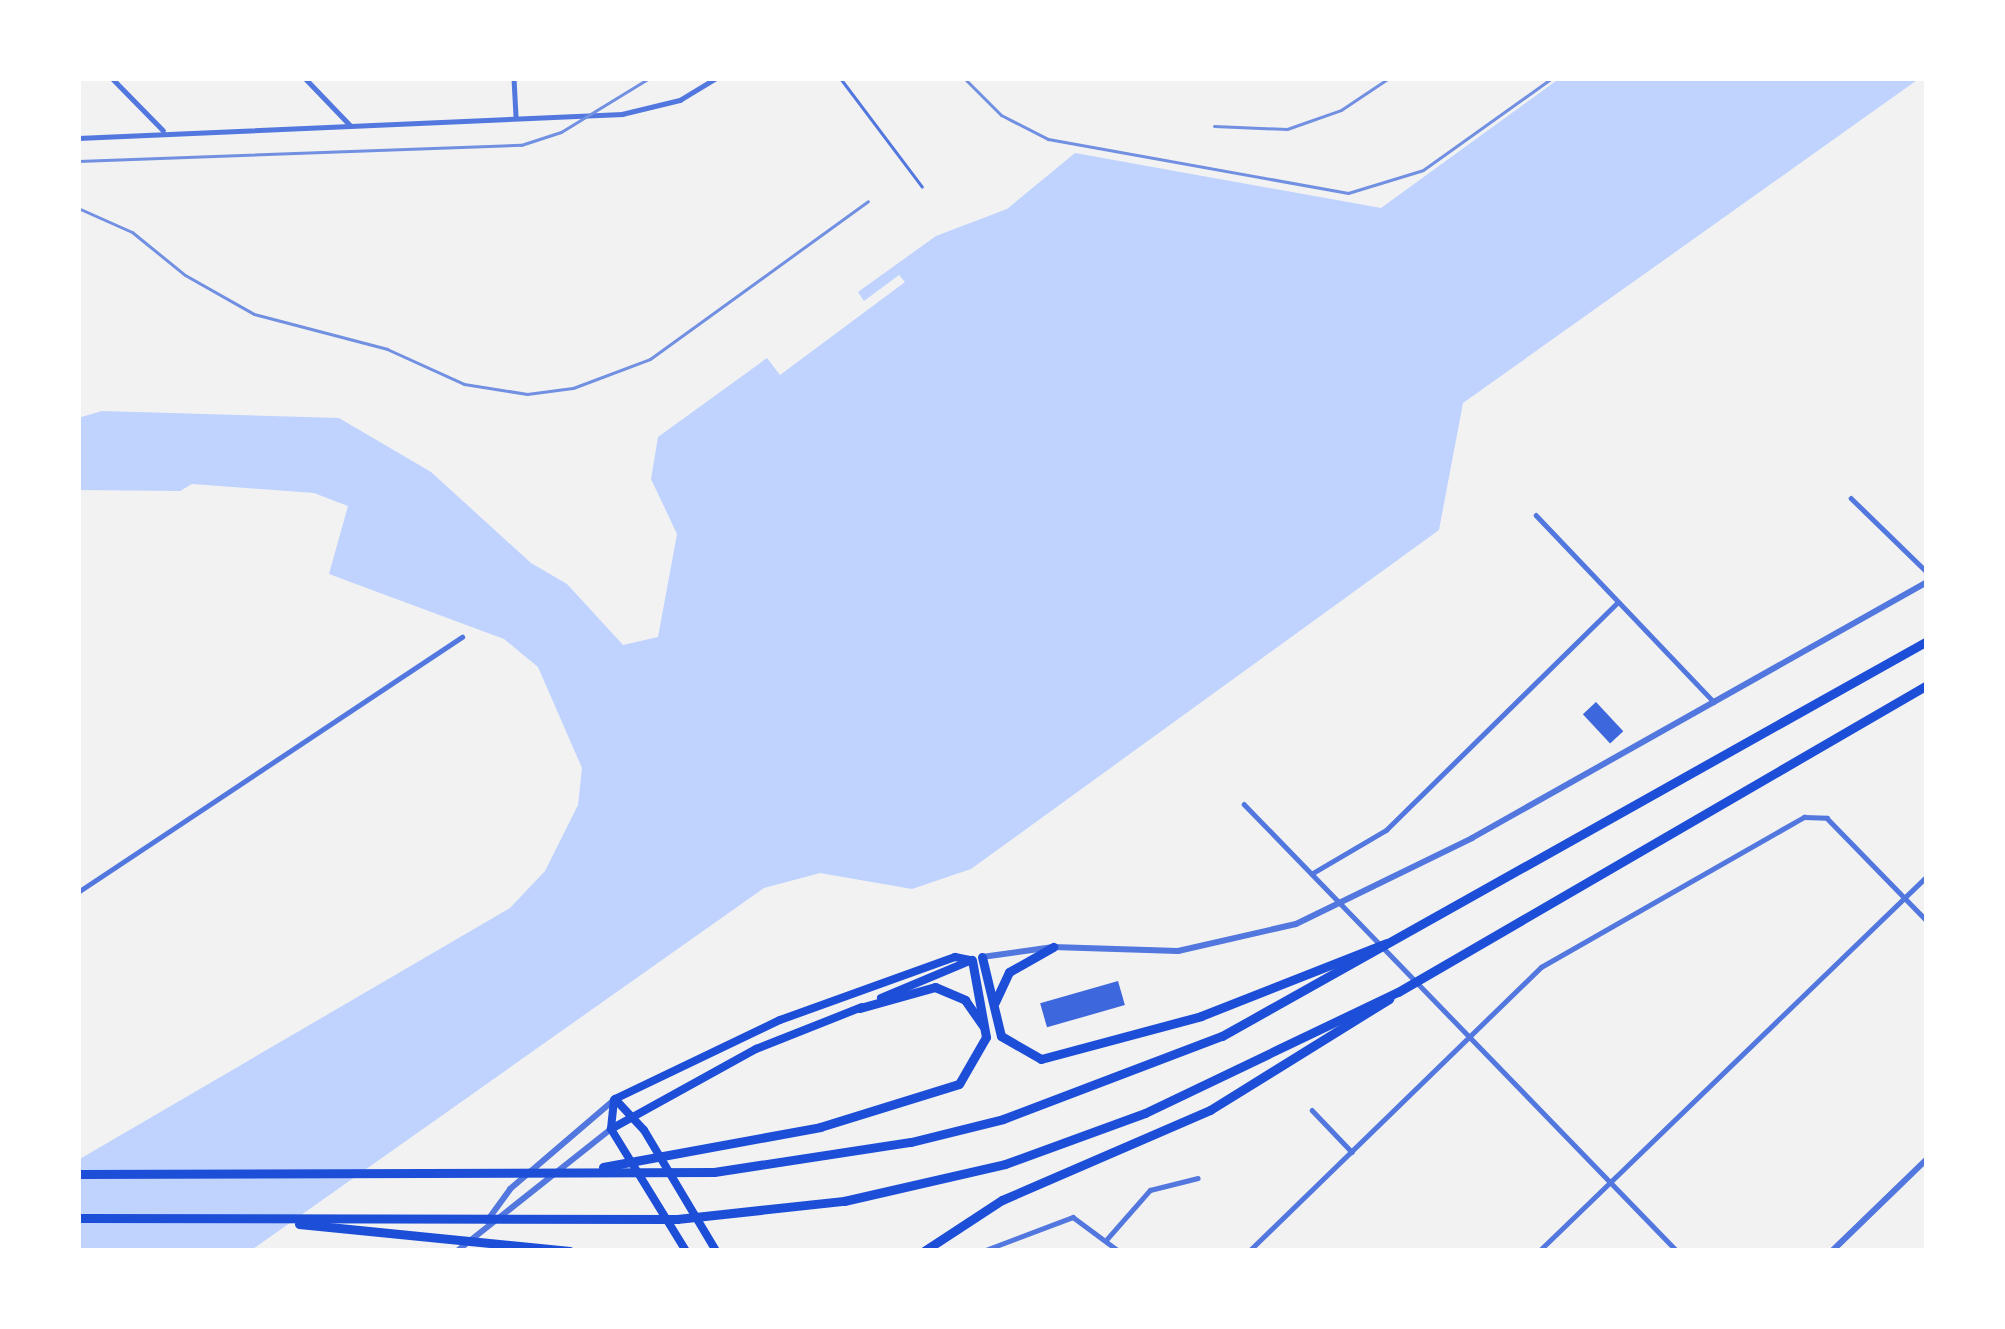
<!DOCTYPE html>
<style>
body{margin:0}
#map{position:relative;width:2005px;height:1329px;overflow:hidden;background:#f2f2f2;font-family:"Roboto Condensed",sans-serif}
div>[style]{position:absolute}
.water>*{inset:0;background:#bfd3fe}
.building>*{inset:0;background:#3d67dc;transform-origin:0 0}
.service>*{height:3px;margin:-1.5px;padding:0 1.5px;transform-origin:1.5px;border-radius:1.5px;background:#5277de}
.minor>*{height:4.5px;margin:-2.25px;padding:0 2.25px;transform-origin:2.25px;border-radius:2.25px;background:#5277de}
.tertiary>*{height:6px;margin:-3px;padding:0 3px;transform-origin:3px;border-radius:3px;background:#5277de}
.secondary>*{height:8px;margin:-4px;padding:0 4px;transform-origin:4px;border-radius:4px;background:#1d4ed8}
.motorway>*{height:9px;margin:-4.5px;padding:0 4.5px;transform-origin:4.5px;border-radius:4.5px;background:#1d4ed8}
.rail>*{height:3px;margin:-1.5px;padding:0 1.5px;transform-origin:1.5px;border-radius:1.5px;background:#7290e2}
span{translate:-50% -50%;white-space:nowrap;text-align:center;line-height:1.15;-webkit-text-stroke:12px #fff;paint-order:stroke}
.frame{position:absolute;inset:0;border:81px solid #fff;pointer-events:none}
</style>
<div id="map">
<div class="water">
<div style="clip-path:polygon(1560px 78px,1920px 78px,1463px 403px,1439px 530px,971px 869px,912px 889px,820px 873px,764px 888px,250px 1251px,78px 1251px,78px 1160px,510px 908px,545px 871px,578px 805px,582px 768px,538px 667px,504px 639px,329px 574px,348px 506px,314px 493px,192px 484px,180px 491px,78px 490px,78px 418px,102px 411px,339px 418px,431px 472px,531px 563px,567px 584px,623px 645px,658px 637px,677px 534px,651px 479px,658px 437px,767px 358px,780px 375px,905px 282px,899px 275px,864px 301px,858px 292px,936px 236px,1007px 209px,1075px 153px,1381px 208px)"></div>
</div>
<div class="building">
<div style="left:1596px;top:702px;width:40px;height:18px;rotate:47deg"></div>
<div style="left:1118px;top:981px;width:25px;height:81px;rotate:74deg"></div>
</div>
<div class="service">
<div style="left:840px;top:78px;width:136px;rotate:53deg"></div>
</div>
<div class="minor">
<div style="left:112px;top:78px;width:73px;rotate:45.6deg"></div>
<div style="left:305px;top:78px;width:65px;rotate:46.2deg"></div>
<div style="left:514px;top:78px;width:39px;rotate:87deg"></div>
<div style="left:78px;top:138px;width:545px;rotate:-2.53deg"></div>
<div style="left:622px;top:114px;width:60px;rotate:-13.6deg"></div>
<div style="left:680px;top:100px;width:42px;rotate:-31.4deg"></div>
<div style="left:1851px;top:498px;width:106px;rotate:44.2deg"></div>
<div style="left:1536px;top:515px;width:258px;rotate:46.4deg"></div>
<div style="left:1244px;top:804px;width:622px;rotate:45.91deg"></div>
<div style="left:1313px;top:873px;width:85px;rotate:-30.5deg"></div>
<div style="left:1386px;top:830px;width:325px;rotate:-44.5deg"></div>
<div style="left:78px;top:892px;width:461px;rotate:-33.6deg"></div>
<div style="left:1312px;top:1110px;width:58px;rotate:46.4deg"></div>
<div style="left:1107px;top:1239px;width:65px;rotate:-48.7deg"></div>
<div style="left:1150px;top:1190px;width:49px;rotate:-14deg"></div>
<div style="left:983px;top:1251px;width:96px;rotate:-20.7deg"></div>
<div style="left:1073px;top:1217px;width:57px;rotate:36.5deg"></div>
<div style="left:1249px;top:1251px;width:407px;rotate:-44.2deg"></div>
<div style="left:1541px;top:967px;width:303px;rotate:-29.7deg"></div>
<div style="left:1804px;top:817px;width:23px;rotate:2deg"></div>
<div style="left:1827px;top:818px;width:144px;rotate:45.8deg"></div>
<div style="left:1539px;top:1251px;width:540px;rotate:-44.02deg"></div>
</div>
<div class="tertiary">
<div style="left:982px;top:957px;width:72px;rotate:-8deg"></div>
<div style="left:1053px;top:947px;width:125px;rotate:1.8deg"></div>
<div style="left:1178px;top:951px;width:121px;rotate:-12.9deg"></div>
<div style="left:1296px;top:924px;width:196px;rotate:-26deg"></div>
<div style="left:1472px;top:838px;width:522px;rotate:-29.36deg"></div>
<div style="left:487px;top:1221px;width:39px;rotate:-54deg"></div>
<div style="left:510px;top:1189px;width:138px;rotate:-40.6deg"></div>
<div style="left:457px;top:1251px;width:196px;rotate:-38.4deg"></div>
<div style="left:1832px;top:1251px;width:132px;rotate:-44.1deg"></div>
</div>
<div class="secondary">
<div style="left:881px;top:998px;width:99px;rotate:-22.7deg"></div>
<div style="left:615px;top:1099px;width:183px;rotate:-25.6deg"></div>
<div style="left:780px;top:1020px;width:186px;rotate:-19.8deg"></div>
<div style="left:955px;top:957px;width:15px;rotate:11deg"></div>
<div style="left:615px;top:1099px;width:42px;rotate:46.9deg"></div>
<div style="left:644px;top:1130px;width:141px;rotate:59.2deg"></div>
<div style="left:614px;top:1100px;width:29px;rotate:96deg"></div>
<div style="left:611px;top:1129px;width:143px;rotate:58.4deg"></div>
<div style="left:611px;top:1129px;width:166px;rotate:-28.9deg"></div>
<div style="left:756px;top:1049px;width:114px;rotate:-21.6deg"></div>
</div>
<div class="motorway">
<div style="left:982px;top:957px;width:81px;rotate:76.5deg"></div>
<div style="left:1001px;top:1036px;width:46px;rotate:29.9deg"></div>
<div style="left:1041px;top:1059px;width:166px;rotate:-15deg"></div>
<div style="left:1201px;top:1016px;width:199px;rotate:-21.5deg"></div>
<div style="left:995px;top:1002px;width:33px;rotate:-65deg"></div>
<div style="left:1009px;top:972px;width:51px;rotate:-29.6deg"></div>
<div style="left:860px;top:1008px;width:78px;rotate:-15.6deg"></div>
<div style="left:935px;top:987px;width:33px;rotate:23deg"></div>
<div style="left:965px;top:1000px;width:32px;rotate:55deg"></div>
<div style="left:603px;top:1167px;width:221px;rotate:-10.4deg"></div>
<div style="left:820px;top:1127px;width:145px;rotate:-17.2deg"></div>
<div style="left:959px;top:1084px;width:54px;rotate:-60.1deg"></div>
<div style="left:986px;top:1037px;width:78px;rotate:-100.3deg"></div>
<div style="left:78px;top:1174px;width:636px;rotate:-0.18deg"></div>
<div style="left:714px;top:1172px;width:199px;rotate:-8.7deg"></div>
<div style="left:911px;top:1142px;width:95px;rotate:-14deg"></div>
<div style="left:1003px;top:1119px;width:234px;rotate:-20.8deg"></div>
<div style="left:1222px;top:1036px;width:808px;rotate:-29.26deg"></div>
<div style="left:78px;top:1218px;width:599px;rotate:0.1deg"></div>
<div style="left:677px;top:1219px;width:168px;rotate:-6.2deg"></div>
<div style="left:844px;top:1201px;width:165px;rotate:-12.9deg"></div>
<div style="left:1005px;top:1164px;width:149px;rotate:-20deg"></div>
<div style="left:1145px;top:1113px;width:280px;rotate:-25.6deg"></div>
<div style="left:1398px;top:992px;width:612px;rotate:-30.13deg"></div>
<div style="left:299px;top:1224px;width:272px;rotate:5.7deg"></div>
<div style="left:924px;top:1251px;width:93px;rotate:-33.2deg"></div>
<div style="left:1002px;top:1200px;width:227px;rotate:-23.4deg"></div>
<div style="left:1210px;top:1110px;width:211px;rotate:-31.8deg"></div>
</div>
<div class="rail">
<div style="left:964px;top:78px;width:52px;rotate:45deg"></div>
<div style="left:1001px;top:115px;width:53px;rotate:27.1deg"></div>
<div style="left:1048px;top:139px;width:305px;rotate:10.2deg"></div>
<div style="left:1348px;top:193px;width:78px;rotate:-17deg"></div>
<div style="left:1423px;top:170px;width:158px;rotate:-35.5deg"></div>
<div style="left:1214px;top:126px;width:73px;rotate:2.4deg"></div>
<div style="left:1287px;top:129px;width:57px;rotate:-19.4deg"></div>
<div style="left:1341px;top:110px;width:58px;rotate:-33.7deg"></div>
<div style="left:78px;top:161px;width:443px;rotate:-2.1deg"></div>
<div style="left:521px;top:145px;width:42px;rotate:-18deg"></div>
<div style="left:561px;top:132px;width:103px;rotate:-31.5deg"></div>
<div style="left:78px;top:208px;width:59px;rotate:24deg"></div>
<div style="left:132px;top:232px;width:68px;rotate:39.1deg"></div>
<div style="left:185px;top:275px;width:79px;rotate:29.5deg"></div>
<div style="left:254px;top:314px;width:138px;rotate:14.7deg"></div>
<div style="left:387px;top:349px;width:85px;rotate:24.4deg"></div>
<div style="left:464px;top:384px;width:64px;rotate:9deg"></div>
<div style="left:527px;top:394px;width:46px;rotate:-7.4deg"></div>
<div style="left:573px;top:388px;width:82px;rotate:-20.6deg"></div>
<div style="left:650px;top:359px;width:269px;rotate:-35.9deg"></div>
</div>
<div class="frame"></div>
</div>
